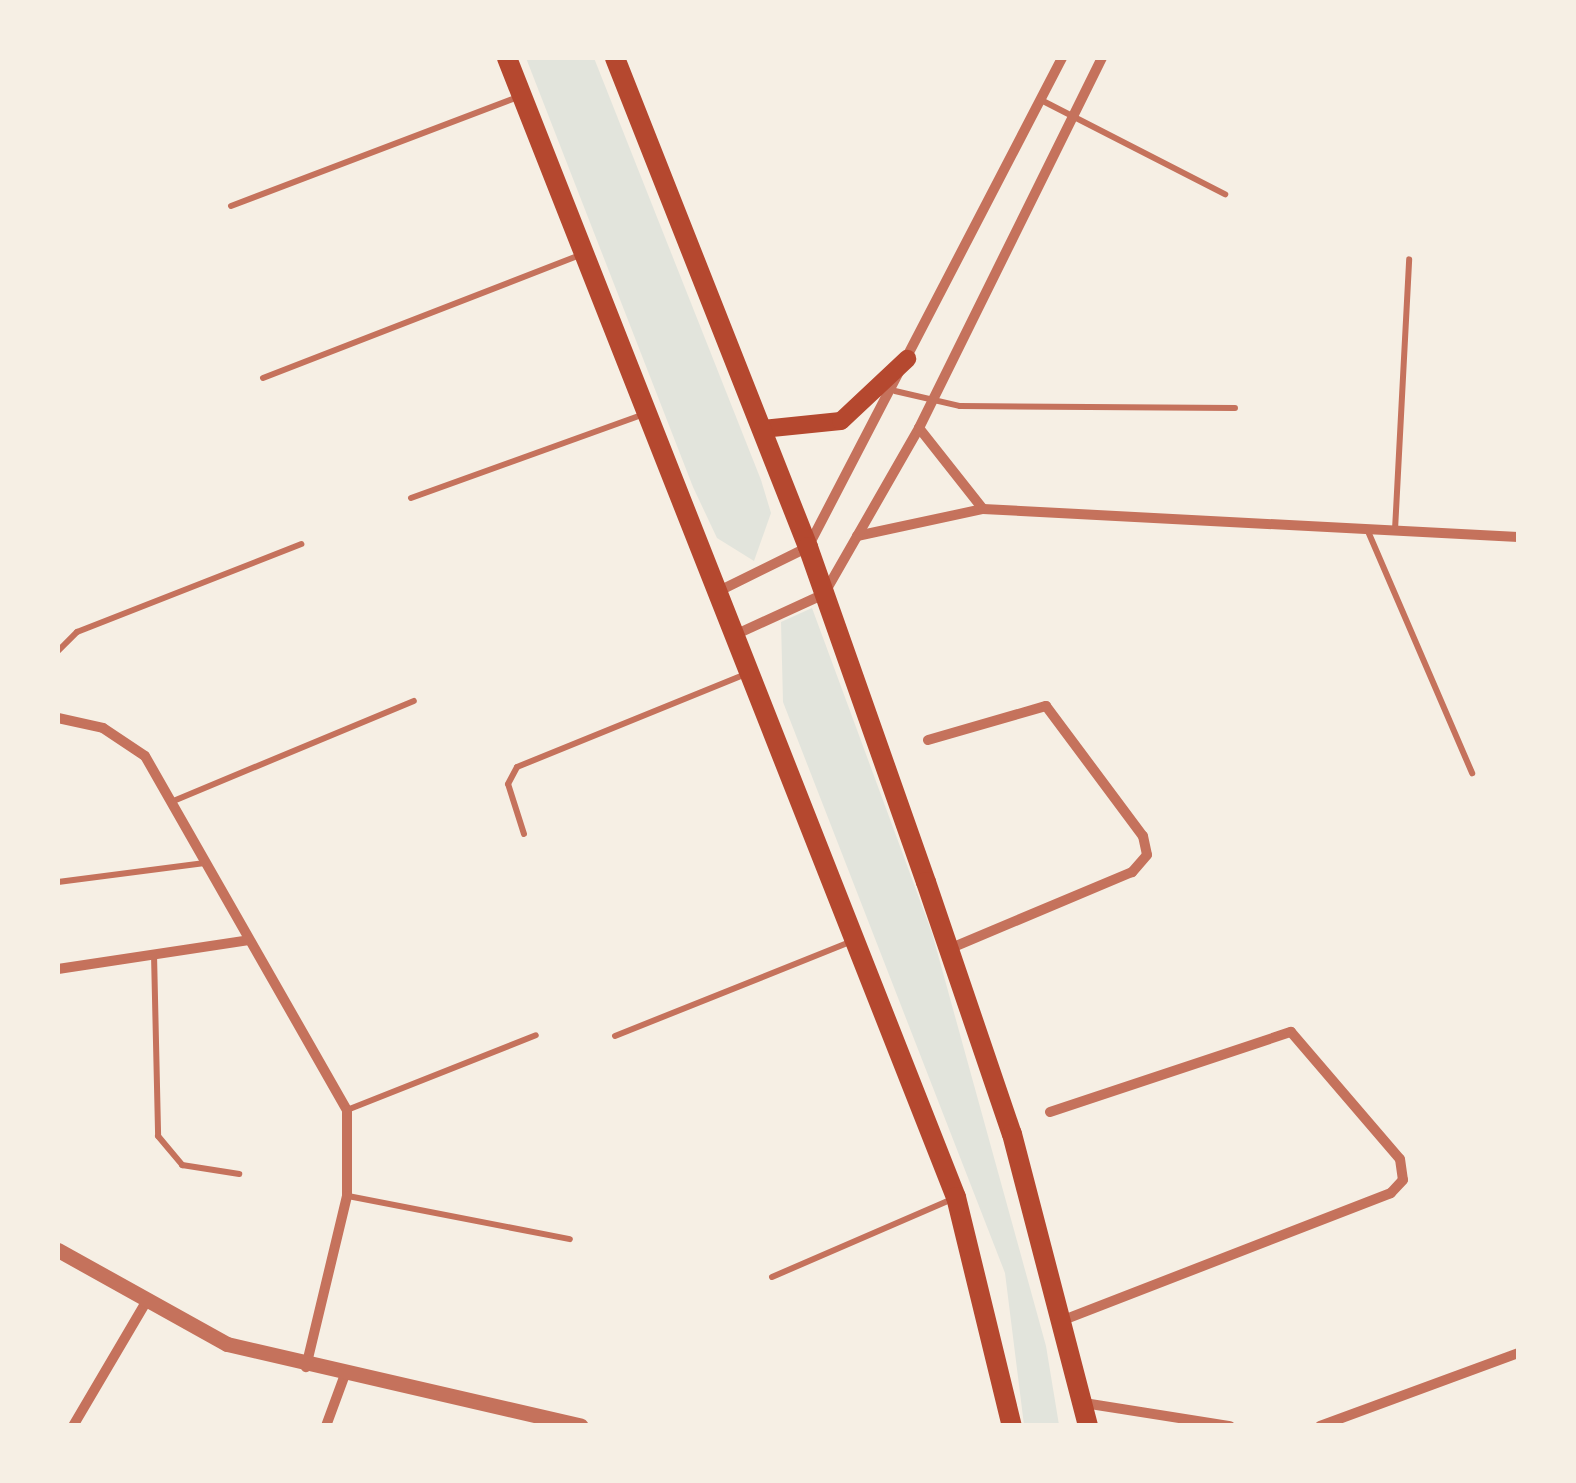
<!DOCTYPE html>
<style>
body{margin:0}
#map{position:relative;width:1576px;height:1483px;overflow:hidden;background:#f6efe4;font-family:"Roboto Condensed",sans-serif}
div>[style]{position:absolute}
.green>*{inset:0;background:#e2e4dc}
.service>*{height:6px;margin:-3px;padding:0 3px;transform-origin:3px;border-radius:3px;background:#c5725c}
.minor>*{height:10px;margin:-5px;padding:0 5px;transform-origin:5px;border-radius:5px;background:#c5725c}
.tertiary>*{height:15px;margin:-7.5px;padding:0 7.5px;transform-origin:7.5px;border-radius:7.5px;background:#c5725c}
.secondary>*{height:18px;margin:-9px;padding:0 9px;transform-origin:9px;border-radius:9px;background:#b5482f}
.primary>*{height:20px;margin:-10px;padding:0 10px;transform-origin:10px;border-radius:10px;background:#b5482f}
span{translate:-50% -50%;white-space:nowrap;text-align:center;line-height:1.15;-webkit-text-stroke:10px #f6efe4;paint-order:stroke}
.frame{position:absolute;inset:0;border:60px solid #f6efe4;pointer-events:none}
</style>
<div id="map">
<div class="green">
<div style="clip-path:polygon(526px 58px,594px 58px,761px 480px,771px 513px,754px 561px,717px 538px,693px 487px)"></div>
<div style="clip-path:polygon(812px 608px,932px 933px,1046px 1346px,1059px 1425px,1024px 1425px,1005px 1273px,783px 702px,781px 622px)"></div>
</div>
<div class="service">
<div style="left:1041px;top:100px;width:207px;rotate:27.1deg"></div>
<div style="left:231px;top:206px;width:305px;rotate:-20.8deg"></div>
<div style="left:263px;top:378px;width:340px;rotate:-21.2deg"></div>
<div style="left:895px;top:391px;width:67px;rotate:13deg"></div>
<div style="left:960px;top:406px;width:275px;rotate:0.4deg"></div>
<div style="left:411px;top:498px;width:248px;rotate:-19.8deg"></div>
<div style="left:1367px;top:529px;width:266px;rotate:66.7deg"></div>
<div style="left:1395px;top:530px;width:271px;rotate:-87deg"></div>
<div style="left:58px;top:651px;width:27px;rotate:-45deg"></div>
<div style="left:77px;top:632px;width:241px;rotate:-21.4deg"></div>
<div style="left:171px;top:802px;width:263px;rotate:-22.6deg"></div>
<div style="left:524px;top:834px;width:52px;rotate:-107.7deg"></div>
<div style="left:508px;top:784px;width:19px;rotate:-62deg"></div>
<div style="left:517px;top:767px;width:249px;rotate:-22.1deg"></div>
<div style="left:58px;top:882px;width:148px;rotate:-7.4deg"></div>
<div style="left:154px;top:954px;width:182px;rotate:88.7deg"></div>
<div style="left:158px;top:1136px;width:38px;rotate:50deg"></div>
<div style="left:182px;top:1165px;width:58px;rotate:9deg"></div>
<div style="left:615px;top:1036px;width:255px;rotate:-21.8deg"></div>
<div style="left:347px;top:1110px;width:203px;rotate:-21.6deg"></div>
<div style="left:348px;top:1196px;width:226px;rotate:11deg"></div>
<div style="left:772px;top:1277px;width:194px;rotate:-23.4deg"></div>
</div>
<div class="minor">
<div style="left:919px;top:428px;width:103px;rotate:51.7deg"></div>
<div style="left:857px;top:536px;width:129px;rotate:-12.1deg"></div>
<div style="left:983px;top:509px;width:536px;rotate:3deg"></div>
<div style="left:723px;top:589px;width:95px;rotate:-26.3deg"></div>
<div style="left:808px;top:547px;width:551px;rotate:-62.55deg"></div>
<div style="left:739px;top:633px;width:94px;rotate:-24.6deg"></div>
<div style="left:824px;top:594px;width:191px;rotate:-60.2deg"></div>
<div style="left:919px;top:428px;width:413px;rotate:-63.7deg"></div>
<div style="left:58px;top:718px;width:46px;rotate:12.5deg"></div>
<div style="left:103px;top:728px;width:50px;rotate:33.7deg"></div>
<div style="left:145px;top:756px;width:408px;rotate:60.3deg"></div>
<div style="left:347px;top:1110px;width:86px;rotate:90deg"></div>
<div style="left:347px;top:1196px;width:176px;rotate:103.5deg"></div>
<div style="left:928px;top:740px;width:123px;rotate:-16.1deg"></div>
<div style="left:1046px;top:706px;width:162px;rotate:53.3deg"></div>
<div style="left:1143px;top:836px;width:19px;rotate:78deg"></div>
<div style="left:1147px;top:855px;width:23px;rotate:131deg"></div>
<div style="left:1132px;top:872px;width:199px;rotate:157.2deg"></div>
<div style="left:58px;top:969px;width:193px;rotate:-8.6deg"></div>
<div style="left:1050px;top:1112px;width:254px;rotate:-18.4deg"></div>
<div style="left:1291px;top:1032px;width:167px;rotate:49.4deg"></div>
<div style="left:1400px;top:1159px;width:21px;rotate:82deg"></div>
<div style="left:1403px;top:1180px;width:18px;rotate:133deg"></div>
<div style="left:1391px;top:1193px;width:351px;rotate:158.8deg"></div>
<div style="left:1084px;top:1403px;width:148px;rotate:9deg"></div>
<div style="left:73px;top:1426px;width:142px;rotate:-59.5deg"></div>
<div style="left:326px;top:1426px;width:52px;rotate:-69.8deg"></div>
<div style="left:1320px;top:1426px;width:211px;rotate:-20.2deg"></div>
</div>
<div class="tertiary">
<div style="left:58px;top:1250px;width:193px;rotate:29.1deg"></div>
<div style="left:227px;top:1344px;width:363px;rotate:13deg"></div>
</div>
<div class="secondary">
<div style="left:762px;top:429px;width:79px;rotate:-5.8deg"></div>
<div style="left:841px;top:421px;width:91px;rotate:-43.2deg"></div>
</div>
<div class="primary">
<div style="left:507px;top:58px;width:1224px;rotate:68.49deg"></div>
<div style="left:956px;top:1197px;width:236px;rotate:76.3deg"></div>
<div style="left:615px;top:58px;width:526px;rotate:68.46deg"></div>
<div style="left:808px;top:547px;width:355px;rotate:70.6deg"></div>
<div style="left:926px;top:882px;width:266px;rotate:71.2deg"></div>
<div style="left:1012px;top:1134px;width:302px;rotate:75.4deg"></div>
</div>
<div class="frame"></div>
</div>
